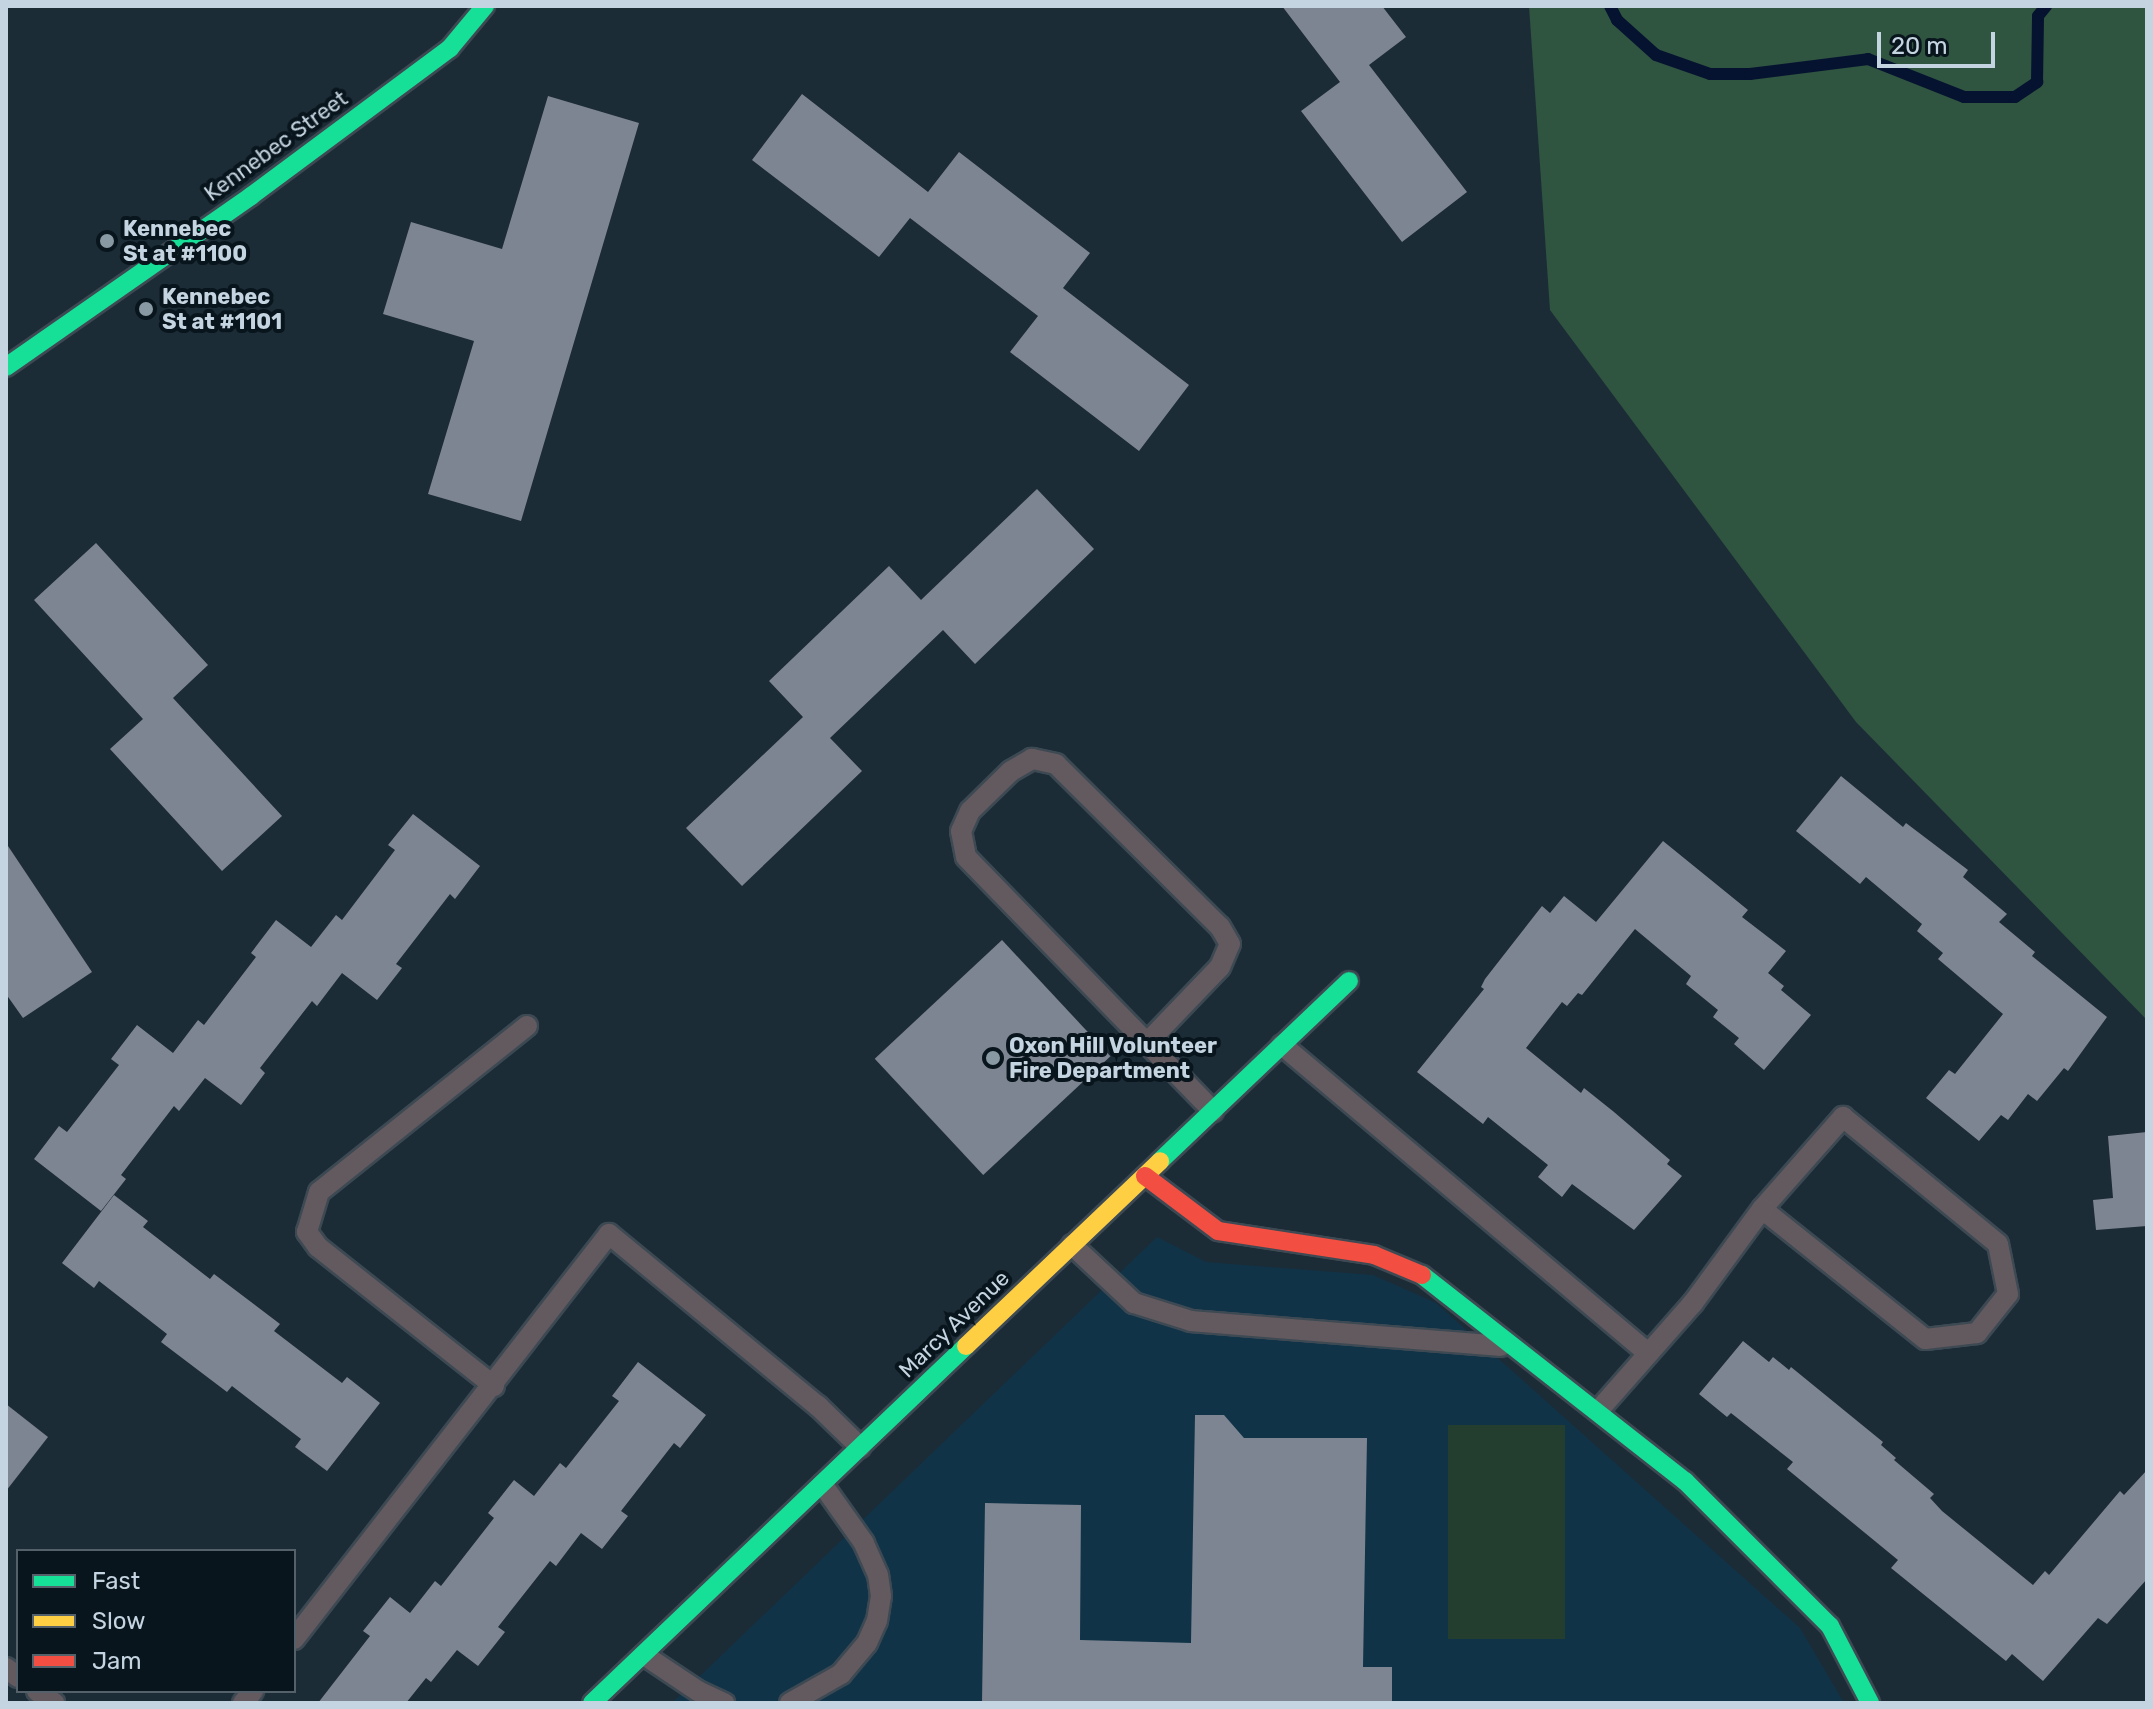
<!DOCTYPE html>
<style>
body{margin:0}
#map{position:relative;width:2153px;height:1709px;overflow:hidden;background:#1c2c36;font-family:Rubik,sans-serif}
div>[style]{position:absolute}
.built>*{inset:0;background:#113348}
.green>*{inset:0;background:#233e2f;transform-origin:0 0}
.forest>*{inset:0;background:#2f5440}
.stream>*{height:12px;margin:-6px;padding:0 6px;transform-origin:6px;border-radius:6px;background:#061330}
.building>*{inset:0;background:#7e8592;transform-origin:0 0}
.roads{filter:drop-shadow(2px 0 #3d4953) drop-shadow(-2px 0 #3d4953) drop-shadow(0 2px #3d4953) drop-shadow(0 -2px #3d4953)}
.lane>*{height:20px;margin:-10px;padding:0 10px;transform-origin:10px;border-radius:10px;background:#635a5f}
.fast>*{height:18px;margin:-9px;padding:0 9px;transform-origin:9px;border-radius:9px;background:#16e098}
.slow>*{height:18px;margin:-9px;padding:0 9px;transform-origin:9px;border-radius:9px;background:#ffcf43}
.jam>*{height:18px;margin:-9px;padding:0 9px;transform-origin:9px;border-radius:9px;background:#f24e42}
.dots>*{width:22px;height:22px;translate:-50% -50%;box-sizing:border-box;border:4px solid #09151d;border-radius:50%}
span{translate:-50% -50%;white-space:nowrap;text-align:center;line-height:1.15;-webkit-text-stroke:8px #09151d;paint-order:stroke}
.street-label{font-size:22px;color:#c4d4e0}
.poi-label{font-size:22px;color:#c4d4e0;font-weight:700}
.left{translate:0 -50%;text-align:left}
.frame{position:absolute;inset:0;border:8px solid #c4d4e0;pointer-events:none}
.legend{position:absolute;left:16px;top:1549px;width:280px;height:144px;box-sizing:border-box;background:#09151d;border:2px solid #54616b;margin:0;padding:10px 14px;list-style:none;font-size:24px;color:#c4d4e0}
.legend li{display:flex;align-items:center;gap:16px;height:40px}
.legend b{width:40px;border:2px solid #54616b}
.scale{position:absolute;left:1877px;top:32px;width:118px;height:36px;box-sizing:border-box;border:4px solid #c4d4e0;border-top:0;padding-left:10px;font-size:24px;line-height:28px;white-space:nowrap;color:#c4d4e0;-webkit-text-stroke:6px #09151d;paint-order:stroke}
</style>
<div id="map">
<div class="built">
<div style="clip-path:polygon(1157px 1237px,1206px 1262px,1373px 1275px,1436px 1303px,1800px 1628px,1844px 1703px,672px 1703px)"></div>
</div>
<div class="green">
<div style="left:1448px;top:1425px;width:117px;height:214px"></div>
</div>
<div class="forest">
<div style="clip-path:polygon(1529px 6px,2147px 6px,2147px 1020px,1856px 722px,1550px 310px)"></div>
</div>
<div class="stream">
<div style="left:1610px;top:6px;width:16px;rotate:63deg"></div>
<div style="left:1617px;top:20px;width:52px;rotate:41.9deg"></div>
<div style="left:1656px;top:55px;width:57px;rotate:19.4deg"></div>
<div style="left:1710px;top:74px;width:40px"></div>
<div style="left:1750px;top:74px;width:119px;rotate:-7.2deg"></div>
<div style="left:1868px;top:59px;width:103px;rotate:21.6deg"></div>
<div style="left:1964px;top:97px;width:51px"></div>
<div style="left:2015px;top:97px;width:27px;rotate:-34deg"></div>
<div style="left:2037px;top:82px;width:66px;rotate:-89.1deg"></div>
<div style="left:2038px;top:16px;width:13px;rotate:-51deg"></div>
</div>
<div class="building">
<div style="clip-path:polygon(1282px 6px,1382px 6px,1406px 37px,1369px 65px,1467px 192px,1402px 242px,1301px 111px,1340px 82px)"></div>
<div style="clip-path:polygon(802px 94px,928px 192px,959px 152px,1090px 253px,1063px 288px,1189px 385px,1139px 451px,1010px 352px,1038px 316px,910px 218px,879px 257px,752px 160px)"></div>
<div style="clip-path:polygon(548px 96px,639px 123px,521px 521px,428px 494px,474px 341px,383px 314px,411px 222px,502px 249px)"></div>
<div style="clip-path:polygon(1037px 489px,1094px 549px,975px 664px,943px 630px,830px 738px,862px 771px,742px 886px,686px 828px,803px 717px,769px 681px,889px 566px,921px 600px)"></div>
<div style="clip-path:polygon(96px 543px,208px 665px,173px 698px,282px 816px,222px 871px,110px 749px,143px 719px,34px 600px)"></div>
<div style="clip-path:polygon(1841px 776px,1903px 827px,1906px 823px,1968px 870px,1963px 877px,2007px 914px,1999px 922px,2035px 952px,2032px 956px,2107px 1017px,2068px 1071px,2064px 1068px,2037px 1101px,2028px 1094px,2008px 1120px,2001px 1115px,1979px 1141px,1926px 1098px,1949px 1070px,1955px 1074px,2003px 1014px,1938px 959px,1943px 953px,1917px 931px,1922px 924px,1866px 877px,1860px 884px,1796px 831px)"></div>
<div style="clip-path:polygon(413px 814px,480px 866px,455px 899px,450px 894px,396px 964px,402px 968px,377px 1000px,342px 973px,317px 1006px,312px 1001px,260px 1068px,265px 1073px,241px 1105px,205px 1078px,179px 1111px,174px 1106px,121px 1175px,126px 1179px,101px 1211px,34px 1159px,59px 1126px,67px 1132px,119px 1065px,111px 1059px,137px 1025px,173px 1053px,198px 1020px,204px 1025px,256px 957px,251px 953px,276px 920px,311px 947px,336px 915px,342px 920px,395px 850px,388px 845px)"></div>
<div style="clip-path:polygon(1663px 841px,1748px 910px,1742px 917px,1786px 951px,1768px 973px,1784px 986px,1781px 990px,1811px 1015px,1764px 1070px,1734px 1044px,1739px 1038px,1713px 1017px,1718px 1010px,1686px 984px,1691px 976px,1635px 929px,1582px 995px,1578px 993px,1567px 1006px,1562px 1002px,1526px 1048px,1581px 1093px,1584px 1088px,1614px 1112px,1670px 1160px,1667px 1164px,1682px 1176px,1634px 1230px,1572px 1184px,1562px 1197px,1538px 1177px,1548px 1165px,1488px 1117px,1483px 1124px,1417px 1072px,1484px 989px,1481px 987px,1485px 979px,1542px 906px,1550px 913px,1564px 896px,1596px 922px)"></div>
<div style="clip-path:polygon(6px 843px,92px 972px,23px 1018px,6px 994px)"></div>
<div style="left:1002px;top:940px;width:159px;height:174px;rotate:47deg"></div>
<div style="clip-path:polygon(2147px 1132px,2147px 1226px,2096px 1230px,2093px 1200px,2113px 1198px,2108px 1136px)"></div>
<div style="clip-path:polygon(114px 1195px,148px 1221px,143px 1227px,210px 1279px,214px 1274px,280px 1324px,274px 1331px,342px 1383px,347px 1377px,380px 1403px,327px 1471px,295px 1447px,301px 1439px,232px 1386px,227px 1392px,161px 1342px,167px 1334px,99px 1281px,94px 1288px,62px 1263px)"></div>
<div style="clip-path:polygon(1743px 1341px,1769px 1362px,1773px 1357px,1789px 1370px,1791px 1367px,1883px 1442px,1881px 1445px,1896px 1458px,1894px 1460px,1934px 1494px,1930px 1498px,1942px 1511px,2033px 1585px,2045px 1571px,2049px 1575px,2120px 1491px,2124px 1495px,2147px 1470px,2147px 1579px,2107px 1624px,2098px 1618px,2043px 1681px,2012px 1654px,2006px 1661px,1891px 1568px,1898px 1560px,1787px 1469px,1793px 1462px,1731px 1413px,1727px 1417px,1699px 1394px)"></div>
<div style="clip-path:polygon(638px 1362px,706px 1415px,680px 1448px,674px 1443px,621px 1511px,628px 1516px,602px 1549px,581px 1533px,556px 1566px,550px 1561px,498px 1627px,505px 1632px,478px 1666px,457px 1650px,431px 1682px,426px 1678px,406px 1703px,318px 1703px,370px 1636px,363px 1631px,390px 1597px,410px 1613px,435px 1581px,441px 1586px,494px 1518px,488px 1513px,514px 1480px,534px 1496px,560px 1463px,566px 1468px,619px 1401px,612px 1396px)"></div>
<div style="clip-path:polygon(6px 1404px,48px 1437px,6px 1491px)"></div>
<div style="clip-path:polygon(1195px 1415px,1224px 1415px,1244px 1438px,1367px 1438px,1363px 1667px,1392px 1667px,1392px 1703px,982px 1703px,985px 1503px,1081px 1505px,1080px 1640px,1191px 1643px)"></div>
</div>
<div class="roads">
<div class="lane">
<div style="left:1147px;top:1043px;width:105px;rotate:-46.2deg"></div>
<div style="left:1220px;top:967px;width:25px;rotate:-67deg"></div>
<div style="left:1230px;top:944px;width:20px;rotate:-120deg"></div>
<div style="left:1220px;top:927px;width:231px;rotate:-135.2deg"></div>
<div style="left:1056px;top:764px;width:25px;rotate:-168deg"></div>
<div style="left:1032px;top:759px;width:24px;rotate:150deg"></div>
<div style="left:1011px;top:771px;width:57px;rotate:135.7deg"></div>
<div style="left:970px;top:811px;width:22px;rotate:114deg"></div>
<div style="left:961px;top:831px;width:26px;rotate:79deg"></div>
<div style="left:966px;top:857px;width:260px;rotate:45.8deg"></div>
<div style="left:1147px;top:1043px;width:95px;rotate:45.9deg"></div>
<div style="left:1282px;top:1045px;width:477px;rotate:40.1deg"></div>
<div style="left:1843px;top:1117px;width:200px;rotate:39.3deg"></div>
<div style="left:1998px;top:1244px;width:51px;rotate:78.7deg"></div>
<div style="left:2008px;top:1294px;width:50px;rotate:128.5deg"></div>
<div style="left:1977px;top:1333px;width:52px;rotate:173.4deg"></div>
<div style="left:1925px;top:1339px;width:208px;rotate:-141.4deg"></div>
<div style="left:1762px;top:1209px;width:123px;rotate:-48.6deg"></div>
<div style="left:1072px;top:1245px;width:85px;rotate:43.1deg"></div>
<div style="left:1134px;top:1303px;width:60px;rotate:17.5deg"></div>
<div style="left:1191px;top:1321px;width:311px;rotate:4.6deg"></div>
<div style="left:494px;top:1386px;width:224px;rotate:-141.7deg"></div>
<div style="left:318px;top:1247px;width:19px;rotate:-126deg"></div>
<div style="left:307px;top:1232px;width:42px;rotate:-73.3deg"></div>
<div style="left:319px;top:1192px;width:266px;rotate:-38.6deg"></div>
<div style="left:1598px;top:1411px;width:144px;rotate:-48.7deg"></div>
<div style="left:1693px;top:1303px;width:117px;rotate:-53.7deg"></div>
<div style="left:294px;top:1639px;width:513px;rotate:-52.13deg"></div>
<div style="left:609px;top:1234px;width:271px;rotate:39.5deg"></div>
<div style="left:818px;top:1406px;width:59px;rotate:44.3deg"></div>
<div style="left:644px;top:1655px;width:65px;rotate:33.7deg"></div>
<div style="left:698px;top:1691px;width:29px;rotate:25deg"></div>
<div style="left:6px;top:1668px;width:15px;rotate:37deg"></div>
<div style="left:37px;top:1691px;width:21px;rotate:35deg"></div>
<div style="left:243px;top:1703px;width:16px;rotate:-50deg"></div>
<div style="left:790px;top:1703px;width:59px;rotate:-29.6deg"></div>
<div style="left:841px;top:1674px;width:40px;rotate:-50deg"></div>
<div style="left:867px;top:1643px;width:24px;rotate:-66deg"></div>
<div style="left:877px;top:1621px;width:25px;rotate:-81deg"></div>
<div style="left:881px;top:1596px;width:21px;rotate:-98deg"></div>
<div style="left:878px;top:1575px;width:35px;rotate:-114deg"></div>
<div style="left:864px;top:1543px;width:72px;rotate:-125.4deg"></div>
</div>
<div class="fast">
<div style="left:6px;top:367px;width:299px;rotate:-34.9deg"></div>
<div style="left:251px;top:196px;width:248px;rotate:-36.6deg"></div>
<div style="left:450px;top:48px;width:55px;rotate:-50.2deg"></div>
<div style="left:1160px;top:1161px;width:261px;rotate:-43.6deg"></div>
<div style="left:1422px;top:1275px;width:334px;rotate:38.1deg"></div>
<div style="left:1685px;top:1481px;width:205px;rotate:45deg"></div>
<div style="left:1830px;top:1626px;width:87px;rotate:62.5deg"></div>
<div style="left:592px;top:1703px;width:517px;rotate:-43.67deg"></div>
</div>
<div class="slow">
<div style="left:966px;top:1346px;width:268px;rotate:-43.6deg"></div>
</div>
<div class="jam">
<div style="left:1145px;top:1176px;width:91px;rotate:37deg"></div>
<div style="left:1218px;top:1231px;width:158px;rotate:8.7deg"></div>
<div style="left:1374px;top:1255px;width:52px;rotate:22.6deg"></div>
</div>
</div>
<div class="dots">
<div style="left:107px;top:241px;background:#8999a4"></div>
<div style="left:146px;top:309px;background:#8999a4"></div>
<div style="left:993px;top:1058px;background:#8999a4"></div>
</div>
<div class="street-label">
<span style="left:276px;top:146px;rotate:-36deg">Kennebec Street</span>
<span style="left:954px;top:1324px;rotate:-44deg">Marcy Avenue</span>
</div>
<div class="poi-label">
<span class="left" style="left:123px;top:241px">Kennebec<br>St at #1100</span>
<span class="left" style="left:162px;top:309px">Kennebec<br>St at #1101</span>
<span class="left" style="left:1009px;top:1058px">Oxon Hill Volunteer<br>Fire Department</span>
</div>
<div class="frame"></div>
<ul class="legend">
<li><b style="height:10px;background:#16e098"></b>Fast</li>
<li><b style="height:10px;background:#ffcf43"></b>Slow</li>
<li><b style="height:10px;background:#f24e42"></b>Jam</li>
</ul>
<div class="scale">20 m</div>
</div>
